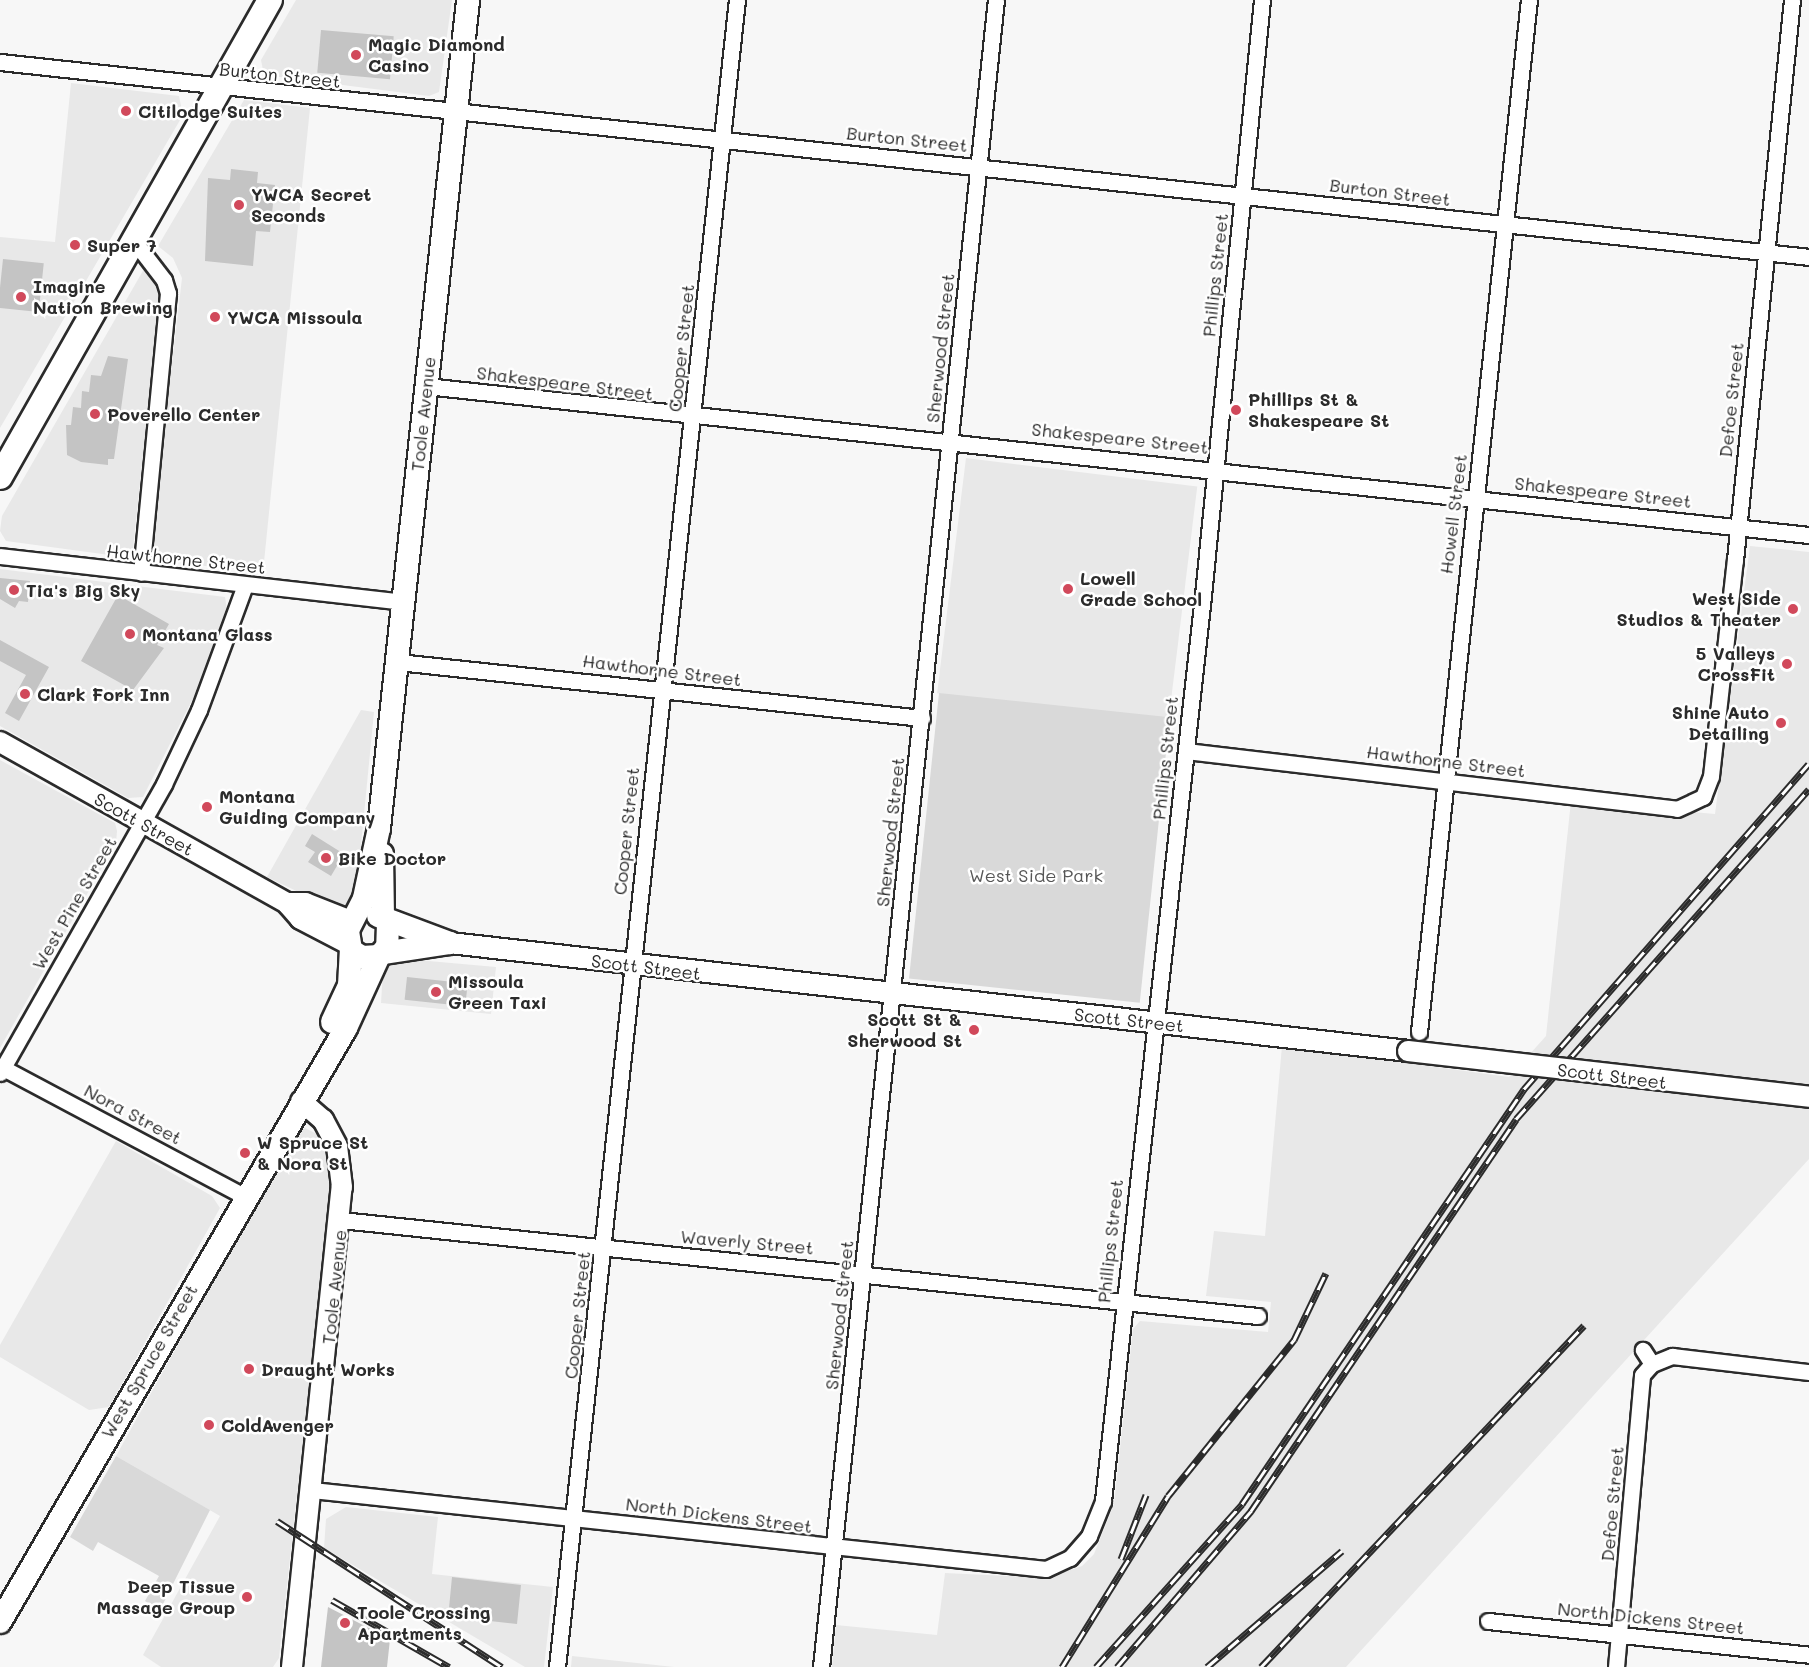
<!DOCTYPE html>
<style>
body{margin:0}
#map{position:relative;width:1809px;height:1667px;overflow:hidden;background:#f7f7f7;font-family:Mali,sans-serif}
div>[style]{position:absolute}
.built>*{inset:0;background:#e8e8e8;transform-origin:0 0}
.green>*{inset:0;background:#d9d9d9;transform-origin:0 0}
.building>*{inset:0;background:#c4c4c4;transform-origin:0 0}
.roads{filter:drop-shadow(2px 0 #2b2b2b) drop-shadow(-2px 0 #2b2b2b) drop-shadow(0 2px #2b2b2b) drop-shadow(0 -2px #2b2b2b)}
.minor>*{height:15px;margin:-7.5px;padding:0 7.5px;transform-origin:7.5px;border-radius:7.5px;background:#fff}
.tertiary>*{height:20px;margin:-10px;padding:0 10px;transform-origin:10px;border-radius:10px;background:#fff}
.secondary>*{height:22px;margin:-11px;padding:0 11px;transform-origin:11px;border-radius:11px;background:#fff}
.primary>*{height:24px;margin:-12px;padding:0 12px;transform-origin:12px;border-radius:12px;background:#fff}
.rail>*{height:7px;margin-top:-3.5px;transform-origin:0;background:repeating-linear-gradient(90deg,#fff 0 14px,#2b2b2b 0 28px);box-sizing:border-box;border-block:2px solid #2b2b2b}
.bridges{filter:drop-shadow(2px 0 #2b2b2b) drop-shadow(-2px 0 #2b2b2b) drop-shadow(0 2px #2b2b2b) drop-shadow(0 -2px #2b2b2b)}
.tertiary-bridge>*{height:20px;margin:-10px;padding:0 10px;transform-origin:10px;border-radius:10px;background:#fff}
.dots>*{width:16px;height:16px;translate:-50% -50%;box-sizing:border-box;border:3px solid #fff;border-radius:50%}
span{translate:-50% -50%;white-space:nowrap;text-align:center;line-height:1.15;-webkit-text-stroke:5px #fff;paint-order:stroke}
.poi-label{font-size:18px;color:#2b2b2b;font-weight:700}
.left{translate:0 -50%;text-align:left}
.right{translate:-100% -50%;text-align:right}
.street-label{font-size:18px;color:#2b2b2b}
.park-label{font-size:18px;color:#565656}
</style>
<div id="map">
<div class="built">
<div style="clip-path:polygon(296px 0,452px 0,439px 92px,429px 96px,264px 75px,261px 60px)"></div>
<div style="clip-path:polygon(71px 83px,179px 96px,183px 115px,0 428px,0 237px,55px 242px)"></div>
<div style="clip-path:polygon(244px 100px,310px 108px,263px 572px,149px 560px,182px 278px,173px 258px,158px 246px)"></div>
<div style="clip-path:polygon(144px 269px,161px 288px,132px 558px,6px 541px,0 531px,2px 516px)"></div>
<div style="left:966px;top:458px;width:233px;height:237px;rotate:7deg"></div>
<div style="clip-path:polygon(1750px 546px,1809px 552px,1809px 1159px,1346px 1667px,832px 1667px,836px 1625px,937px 1635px,945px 1573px,1047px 1578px,1082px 1566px,1094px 1554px,1114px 1504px,1133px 1329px,1140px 1321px,1268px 1332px,1271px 1302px,1206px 1296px,1214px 1231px,1265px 1236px,1282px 1046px,1509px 1077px,1546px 1036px,1571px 801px,1715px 814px)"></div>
<div style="clip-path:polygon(0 569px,225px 597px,227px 611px,213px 659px,143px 797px,128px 798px,0 726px)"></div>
<div style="clip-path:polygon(361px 710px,374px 712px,357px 886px,350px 904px,330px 907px,267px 877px)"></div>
<div style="clip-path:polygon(0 760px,115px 823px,117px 831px,116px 843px,0 1048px)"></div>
<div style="clip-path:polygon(395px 958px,496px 967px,491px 1014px,381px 1003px,383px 972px)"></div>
<div style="clip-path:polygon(305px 1128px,321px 1136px,328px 1153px,330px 1195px,279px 1658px,273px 1667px,161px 1667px,143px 1655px,220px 1516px,116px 1456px,295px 1134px)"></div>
<div style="clip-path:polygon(116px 1141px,212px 1196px,220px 1208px,109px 1407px,89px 1410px,0 1357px,0 1345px)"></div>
<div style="clip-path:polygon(346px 1507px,438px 1517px,432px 1574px,553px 1587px,544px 1667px,525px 1667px,324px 1548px,326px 1519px)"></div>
<div style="clip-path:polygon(572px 1656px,674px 1667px,571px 1667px)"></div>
</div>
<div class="green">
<div style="left:939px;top:693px;width:232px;height:287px;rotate:6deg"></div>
<div style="clip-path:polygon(116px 1456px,210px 1510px,160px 1610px,145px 1601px,159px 1576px,98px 1542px,93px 1551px,70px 1537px)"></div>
</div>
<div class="building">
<div style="left:321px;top:30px;width:73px;height:43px;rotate:5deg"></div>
<div style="clip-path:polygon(231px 169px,258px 172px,257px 183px,275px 185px,270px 232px,256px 231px,253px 266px,205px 261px,208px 178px,230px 180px)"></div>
<div style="left:3px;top:259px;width:41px;height:49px;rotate:6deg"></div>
<div style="clip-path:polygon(108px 356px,128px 359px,114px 459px,108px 459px,108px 465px,81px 462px,67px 455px,66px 425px,71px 425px,73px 407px,81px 408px,82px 391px,89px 392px,91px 375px,101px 376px)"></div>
<div style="clip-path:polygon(0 578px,30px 581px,28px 602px,19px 601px,15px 608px,0 599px)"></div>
<div style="clip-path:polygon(118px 595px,169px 624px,157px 645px,164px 648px,133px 690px,81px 661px)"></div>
<div style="clip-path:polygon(0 640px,49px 667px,19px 721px,5px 713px,26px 675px,0 661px)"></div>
<div style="clip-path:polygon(312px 834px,344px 854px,331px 876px,308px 862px,315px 852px,305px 846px)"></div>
<div style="left:407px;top:977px;width:61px;height:23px;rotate:6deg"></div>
<div style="clip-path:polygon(452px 1577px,521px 1585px,517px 1624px,472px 1619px,473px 1611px,449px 1608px)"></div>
<div style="clip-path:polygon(328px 1607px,390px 1639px,387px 1667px,321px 1667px)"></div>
</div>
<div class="roads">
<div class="minor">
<div style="left:0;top:62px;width:1819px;rotate:6.15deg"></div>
<div style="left:134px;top:241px;width:49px;rotate:52.4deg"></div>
<div style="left:164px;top:280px;width:14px;rotate:73deg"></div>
<div style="left:168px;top:293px;width:281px;rotate:95.5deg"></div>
<div style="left:426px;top:386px;width:1391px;rotate:6.15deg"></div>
<div style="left:0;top:556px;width:406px;rotate:6.5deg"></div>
<div style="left:398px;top:662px;width:527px;rotate:6.1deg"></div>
<div style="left:1186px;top:751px;width:494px;rotate:6.7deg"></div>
<div style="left:1677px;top:809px;width:29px;rotate:-25deg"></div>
<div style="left:1703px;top:797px;width:22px;rotate:-69deg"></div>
<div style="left:1711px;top:776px;width:217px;rotate:-83.7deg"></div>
<div style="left:1735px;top:560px;width:563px;rotate:-84.19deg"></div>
<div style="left:1419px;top:1032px;width:1038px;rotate:-83.92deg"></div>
<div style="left:3px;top:1068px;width:273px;rotate:28deg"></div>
<div style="left:0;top:1073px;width:332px;rotate:-60.4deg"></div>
<div style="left:164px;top:784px;width:82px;rotate:-64.7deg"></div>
<div style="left:199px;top:710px;width:133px;rotate:-69.8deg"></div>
<div style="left:341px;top:1220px;width:922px;rotate:5.98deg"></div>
<div style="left:1652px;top:1364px;width:22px;rotate:-22deg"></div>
<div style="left:1672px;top:1356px;width:138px;rotate:6.7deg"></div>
<div style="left:312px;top:1490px;width:738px;rotate:6.14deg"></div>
<div style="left:1046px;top:1569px;width:26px;rotate:-25deg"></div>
<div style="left:1070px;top:1558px;width:29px;rotate:-49deg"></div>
<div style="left:1089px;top:1536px;width:38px;rotate:-68deg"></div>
<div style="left:1103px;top:1501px;width:912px;rotate:-83.7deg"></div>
<div style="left:1203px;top:595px;width:598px;rotate:-84.34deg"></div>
<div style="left:1488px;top:1621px;width:323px;rotate:6deg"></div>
<div style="left:557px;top:1667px;width:1677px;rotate:-83.84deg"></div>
<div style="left:821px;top:1667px;width:1676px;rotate:-84.01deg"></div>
<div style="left:1616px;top:1667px;width:293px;rotate:-84.9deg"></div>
<div style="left:1642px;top:1375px;width:15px;rotate:-48deg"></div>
<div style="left:1652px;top:1364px;width:17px;rotate:-123deg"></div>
</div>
<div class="tertiary">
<div style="left:0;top:742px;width:331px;rotate:29.3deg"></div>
<div style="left:450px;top:943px;width:964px;rotate:6.43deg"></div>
<div style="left:292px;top:1667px;width:483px;rotate:-84.1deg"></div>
<div style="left:342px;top:1187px;width:41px;rotate:-97deg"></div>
<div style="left:337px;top:1146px;width:30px;rotate:-118deg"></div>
<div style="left:323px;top:1120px;width:29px;rotate:-139deg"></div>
</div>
<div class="secondary">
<div style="left:382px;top:854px;width:64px;rotate:89.1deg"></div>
<div style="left:289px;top:904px;width:18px;rotate:49deg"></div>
<div style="left:301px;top:918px;width:52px;rotate:27.6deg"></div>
<div style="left:289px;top:904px;width:16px"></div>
<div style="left:305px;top:904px;width:49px;rotate:21.4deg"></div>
<div style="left:378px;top:916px;width:77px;rotate:20.6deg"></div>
<div style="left:388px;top:924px;width:23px;rotate:92deg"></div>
<div style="left:387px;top:947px;width:12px;rotate:132deg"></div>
<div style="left:379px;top:956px;width:17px;rotate:177deg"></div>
<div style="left:362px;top:957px;width:13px;rotate:-148deg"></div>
<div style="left:351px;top:950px;width:20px;rotate:-99deg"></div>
<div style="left:348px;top:930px;width:36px;rotate:-63deg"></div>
<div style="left:364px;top:898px;width:72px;rotate:-77.9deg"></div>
<div style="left:379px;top:828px;width:833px;rotate:-83.86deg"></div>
<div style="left:383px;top:953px;width:68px;rotate:-8.5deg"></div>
<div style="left:332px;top:1022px;width:40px;rotate:-65deg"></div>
<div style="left:349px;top:986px;width:36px;rotate:-87deg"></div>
<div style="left:0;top:1622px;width:687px;rotate:-59.78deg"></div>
<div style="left:346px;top:1028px;width:79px;rotate:-65.4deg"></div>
</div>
<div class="primary">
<div style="left:0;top:477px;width:548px;rotate:-60.49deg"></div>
</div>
</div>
<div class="rail">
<div style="left:277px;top:1521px;width:268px;rotate:33deg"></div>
<div style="left:1121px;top:1559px;width:69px;rotate:-68.7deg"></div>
<div style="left:332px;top:1600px;width:135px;rotate:29.8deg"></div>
<div style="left:1062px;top:1667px;width:201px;rotate:-58.2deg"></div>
<div style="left:1168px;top:1496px;width:201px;rotate:-51.1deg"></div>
<div style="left:1294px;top:1340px;width:74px;rotate:-64.5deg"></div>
<div style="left:1096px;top:1667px;width:219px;rotate:-48.1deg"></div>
<div style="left:1242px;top:1504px;width:502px;rotate:-55.8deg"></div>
<div style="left:1524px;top:1089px;width:432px;rotate:-48.8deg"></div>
<div style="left:1117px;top:1667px;width:206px;rotate:-49.3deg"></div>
<div style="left:1251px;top:1511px;width:473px;rotate:-55.9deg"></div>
<div style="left:1516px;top:1119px;width:441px;rotate:-48.4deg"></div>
<div style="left:1207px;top:1667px;width:178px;rotate:-40.7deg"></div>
<div style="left:1261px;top:1667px;width:470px;rotate:-46.6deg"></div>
</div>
<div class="bridges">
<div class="tertiary-bridge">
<div style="left:1408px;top:1051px;width:404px;rotate:6.5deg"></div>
</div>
</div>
<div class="dots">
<div style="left:356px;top:55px;background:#d1495b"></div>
<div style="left:126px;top:111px;background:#d1495b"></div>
<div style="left:239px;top:205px;background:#d1495b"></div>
<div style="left:75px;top:245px;background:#d1495b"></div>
<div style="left:21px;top:297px;background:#d1495b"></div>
<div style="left:215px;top:317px;background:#d1495b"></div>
<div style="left:1236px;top:410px;background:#d1495b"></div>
<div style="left:95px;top:414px;background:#d1495b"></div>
<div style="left:1068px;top:589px;background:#d1495b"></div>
<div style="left:14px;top:590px;background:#d1495b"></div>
<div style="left:1793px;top:609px;background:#d1495b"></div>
<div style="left:130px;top:634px;background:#d1495b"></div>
<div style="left:1787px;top:664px;background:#d1495b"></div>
<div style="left:25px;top:694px;background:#d1495b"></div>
<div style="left:1781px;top:723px;background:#d1495b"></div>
<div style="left:207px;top:807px;background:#d1495b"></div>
<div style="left:326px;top:858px;background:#d1495b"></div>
<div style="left:436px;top:992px;background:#d1495b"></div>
<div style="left:974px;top:1030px;background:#d1495b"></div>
<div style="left:245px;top:1153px;background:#d1495b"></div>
<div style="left:249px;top:1369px;background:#d1495b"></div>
<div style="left:209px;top:1425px;background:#d1495b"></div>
<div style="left:247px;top:1597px;background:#d1495b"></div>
<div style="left:345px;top:1623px;background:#d1495b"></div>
</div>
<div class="poi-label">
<span class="left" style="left:368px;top:55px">Magic Diamond<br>Casino</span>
<span class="left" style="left:138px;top:111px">Citilodge Suites</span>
<span class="left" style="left:251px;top:205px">YWCA Secret<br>Seconds</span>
<span class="left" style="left:87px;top:245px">Super 7</span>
<span class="left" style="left:33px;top:297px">Imagine<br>Nation Brewing</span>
<span class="left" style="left:227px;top:317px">YWCA Missoula</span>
<span class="left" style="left:1248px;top:410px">Phillips St &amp;<br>Shakespeare St</span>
<span class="left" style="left:107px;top:414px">Poverello Center</span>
<span class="left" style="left:1080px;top:589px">Lowell<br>Grade School</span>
<span class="left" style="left:26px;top:590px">Tia's Big Sky</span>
<span class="right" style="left:1781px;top:609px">West Side<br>Studios &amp; Theater</span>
<span class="left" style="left:142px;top:634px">Montana Glass</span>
<span class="right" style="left:1775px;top:664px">5 Valleys<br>CrossFit</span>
<span class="left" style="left:37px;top:694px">Clark Fork Inn</span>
<span class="right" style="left:1769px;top:723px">Shine Auto<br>Detailing</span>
<span class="left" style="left:219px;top:807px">Montana<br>Guiding Company</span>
<span class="left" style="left:338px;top:858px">Bike Doctor</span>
<span class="left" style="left:448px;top:992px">Missoula<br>Green Taxi</span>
<span class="right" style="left:962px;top:1030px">Scott St &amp;<br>Sherwood St</span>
<span class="left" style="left:257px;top:1153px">W Spruce St<br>&amp; Nora St</span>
<span class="left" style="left:261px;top:1369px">Draught Works</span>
<span class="left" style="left:221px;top:1425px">ColdAvenger</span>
<span class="right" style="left:235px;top:1597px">Deep Tissue<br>Massage Group</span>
<span class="left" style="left:357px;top:1623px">Toole Crossing<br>Apartments</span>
</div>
<div class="street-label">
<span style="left:280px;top:75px;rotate:6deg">Burton Street</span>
<span style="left:907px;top:139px;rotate:6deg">Burton Street</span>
<span style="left:1390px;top:192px;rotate:7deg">Burton Street</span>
<span style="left:1215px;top:275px;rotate:-84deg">Phillips Street</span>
<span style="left:681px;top:348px;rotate:-84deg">Cooper Street</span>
<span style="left:940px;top:348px;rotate:-84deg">Sherwood Street</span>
<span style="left:565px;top:383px;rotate:7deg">Shakespeare Street</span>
<span style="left:1731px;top:400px;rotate:-84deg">Defoe Street</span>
<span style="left:423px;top:414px;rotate:-84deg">Toole Avenue</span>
<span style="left:1120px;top:438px;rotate:6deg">Shakespeare Street</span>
<span style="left:1603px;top:492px;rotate:6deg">Shakespeare Street</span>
<span style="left:1453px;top:514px;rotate:-83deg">Howell Street</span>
<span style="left:186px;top:559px;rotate:6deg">Hawthorne Street</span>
<span style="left:662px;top:670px;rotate:7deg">Hawthorne Street</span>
<span style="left:1165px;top:758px;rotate:-84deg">Phillips Street</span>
<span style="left:1446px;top:761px;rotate:7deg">Hawthorne Street</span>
<span style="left:144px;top:824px;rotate:29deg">Scott Street</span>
<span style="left:626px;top:831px;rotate:-84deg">Cooper Street</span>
<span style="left:890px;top:832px;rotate:-84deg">Sherwood Street</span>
<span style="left:74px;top:903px;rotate:-60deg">West Pine Street</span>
<span style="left:646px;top:967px;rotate:7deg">Scott Street</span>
<span style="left:1129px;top:1020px;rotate:6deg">Scott Street</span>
<span style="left:1612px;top:1076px;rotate:7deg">Scott Street</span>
<span style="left:133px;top:1114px;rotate:28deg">Nora Street</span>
<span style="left:1110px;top:1241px;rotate:-84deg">Phillips Street</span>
<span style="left:747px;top:1242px;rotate:5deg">Waverly Street</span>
<span style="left:334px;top:1287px;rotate:-84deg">Toole Avenue</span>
<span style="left:577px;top:1315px;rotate:-84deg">Cooper Street</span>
<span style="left:839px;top:1315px;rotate:-84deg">Sherwood Street</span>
<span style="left:149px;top:1361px;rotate:-60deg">West Spruce Street</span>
<span style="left:1612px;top:1504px;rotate:-85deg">Defoe Street</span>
<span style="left:719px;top:1515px;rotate:7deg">North Dickens Street</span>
<span style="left:1651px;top:1618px;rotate:6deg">North Dickens Street</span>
</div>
<div class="park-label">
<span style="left:1036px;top:875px">West Side Park</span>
</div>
</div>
